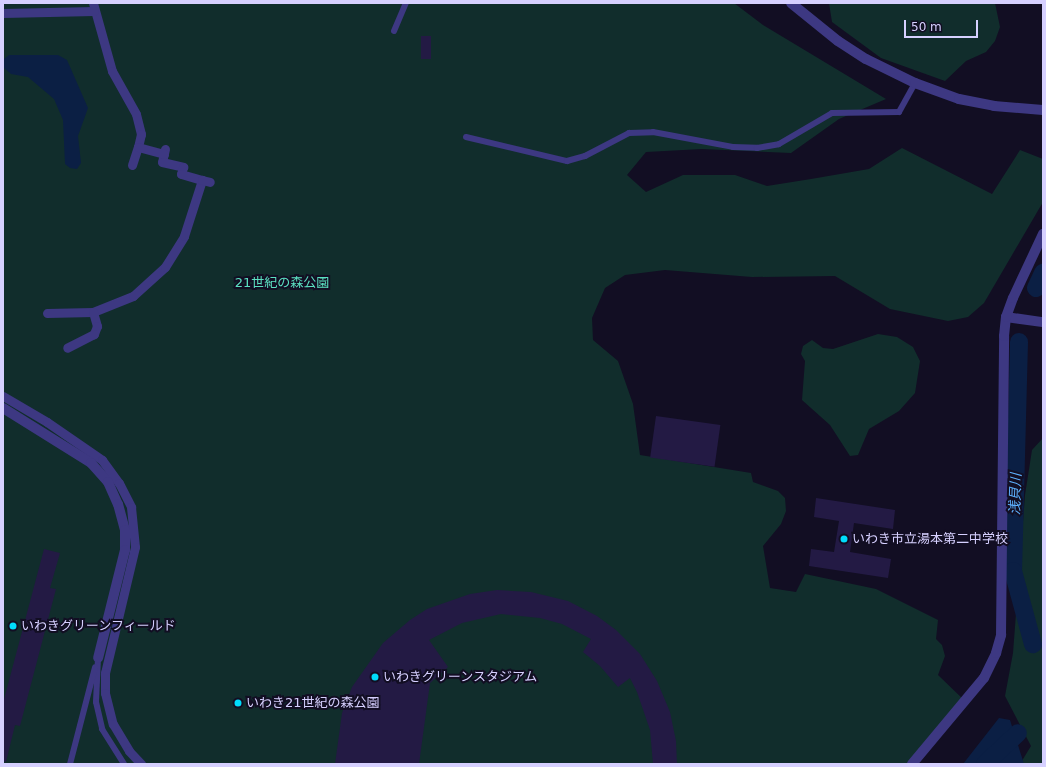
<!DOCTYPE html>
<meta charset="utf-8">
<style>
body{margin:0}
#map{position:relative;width:1046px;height:767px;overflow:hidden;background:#120e23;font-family:"DejaVu Sans","Noto Sans JP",sans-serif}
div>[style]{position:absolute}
.green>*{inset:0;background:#112d2c}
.water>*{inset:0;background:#0b1f44}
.river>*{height:18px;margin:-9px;padding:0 9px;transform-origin:9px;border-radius:9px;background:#0b1f44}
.building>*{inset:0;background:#231a44;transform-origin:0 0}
.service>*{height:6px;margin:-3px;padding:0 3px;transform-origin:3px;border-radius:3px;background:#3d3882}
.pedestrian>*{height:9px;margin:-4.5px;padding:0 4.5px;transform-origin:4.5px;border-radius:4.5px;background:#3d3882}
.minor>*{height:10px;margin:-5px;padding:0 5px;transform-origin:5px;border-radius:5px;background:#3d3882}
.tertiary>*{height:10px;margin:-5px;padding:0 5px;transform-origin:5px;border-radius:5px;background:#3d3882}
.dots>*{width:11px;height:11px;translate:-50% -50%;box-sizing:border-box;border:2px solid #120e23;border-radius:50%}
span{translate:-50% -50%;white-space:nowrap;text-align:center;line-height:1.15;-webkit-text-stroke:4px #120e23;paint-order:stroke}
.park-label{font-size:13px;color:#5be0c1}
.poi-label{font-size:13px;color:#d6d0ff}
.left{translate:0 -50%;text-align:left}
.water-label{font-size:14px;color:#5eb1ff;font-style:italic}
.frame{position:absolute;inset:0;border:4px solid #d6d0ff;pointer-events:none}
.scale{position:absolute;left:904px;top:20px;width:74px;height:18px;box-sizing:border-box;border:2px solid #d6d0ff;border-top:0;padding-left:5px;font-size:12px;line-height:14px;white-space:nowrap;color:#d6d0ff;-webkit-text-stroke:3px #120e23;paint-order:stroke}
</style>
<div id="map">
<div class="green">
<div style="clip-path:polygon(3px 3px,734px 3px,763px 25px,886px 99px,839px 119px,791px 153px,702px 149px,646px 152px,627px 175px,646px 192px,683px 175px,735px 175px,767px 186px,811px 179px,869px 169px,902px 148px,992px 194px,1020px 150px,1043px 159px,1043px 202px,984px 303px,968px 317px,948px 321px,890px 309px,835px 276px,752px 277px,665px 270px,625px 275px,605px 288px,592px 318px,593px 340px,618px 361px,633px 404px,640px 455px,751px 473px,753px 482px,778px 491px,785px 498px,786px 511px,781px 524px,763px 546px,770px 588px,796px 592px,805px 574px,876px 589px,938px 620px,936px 639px,942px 645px,945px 656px,938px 675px,965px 701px,912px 764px,3px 764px)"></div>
<div style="clip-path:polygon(829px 3px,995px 3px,1000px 27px,995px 41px,986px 52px,966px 61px,945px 81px,881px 58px,832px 22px)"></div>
<div style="clip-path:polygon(878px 334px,897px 337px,913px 347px,920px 361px,915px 393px,899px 411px,869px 429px,858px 455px,850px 456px,830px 425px,802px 400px,805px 361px,801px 354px,803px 346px,812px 340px,823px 348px,833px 349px)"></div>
<div style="clip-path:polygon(1043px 438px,1043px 764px,1020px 764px,1031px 746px,1005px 696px,1013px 653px,1025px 495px,1032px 450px)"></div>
</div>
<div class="water">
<div style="clip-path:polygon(9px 55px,58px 55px,67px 60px,88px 108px,78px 136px,81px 163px,77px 169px,70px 168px,65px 164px,63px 120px,54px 99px,28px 77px,11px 74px,3px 67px,3px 60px)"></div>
<div style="clip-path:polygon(999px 718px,1010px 720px,1024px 764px,963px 764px)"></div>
</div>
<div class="river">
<div style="left:1036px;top:288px;width:17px;rotate:-65deg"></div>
<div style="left:1019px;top:342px;width:229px;rotate:91.5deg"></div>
<div style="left:1013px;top:571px;width:76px;rotate:74.7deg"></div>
<div style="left:985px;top:764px;width:45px;rotate:-43.2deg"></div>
</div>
<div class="building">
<div style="left:421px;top:36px;width:10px;height:23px"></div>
<div style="left:656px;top:416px;width:65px;height:42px;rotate:8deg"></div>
<div style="clip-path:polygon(816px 498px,895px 510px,893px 529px,854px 523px,850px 552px,891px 559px,888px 578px,809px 566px,811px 549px,834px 552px,839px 521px,814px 517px)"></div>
<div style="clip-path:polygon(44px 549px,60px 553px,50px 588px,56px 589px,20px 726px,15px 725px,6px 762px,3px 761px,3px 703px)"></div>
<div style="clip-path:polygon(497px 590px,531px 592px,568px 601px,597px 616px,616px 630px,640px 654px,657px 681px,670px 712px,676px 741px,677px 764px,653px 764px,650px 730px,637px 692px,630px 678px,618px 687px,600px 666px,583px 652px,591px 639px,562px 624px,540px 618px,501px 614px,462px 623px,429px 640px,448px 667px,430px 683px,419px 764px,335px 764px,342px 713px,352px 687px,383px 643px,410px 620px,427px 609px,470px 594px)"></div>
</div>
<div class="service">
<div style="left:394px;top:31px;width:30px;rotate:-67deg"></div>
<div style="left:466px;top:137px;width:104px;rotate:13.4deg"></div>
<div style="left:567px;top:161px;width:19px;rotate:-16deg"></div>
<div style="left:585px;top:156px;width:50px;rotate:-27.6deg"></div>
<div style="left:629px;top:133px;width:24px;rotate:-2deg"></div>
<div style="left:653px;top:132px;width:81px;rotate:10.6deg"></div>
<div style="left:733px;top:147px;width:24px;rotate:2deg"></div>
<div style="left:757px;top:148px;width:22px;rotate:-10deg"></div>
<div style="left:779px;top:144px;width:61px;rotate:-30.3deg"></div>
<div style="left:832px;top:113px;width:67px;rotate:-0.9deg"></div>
<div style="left:899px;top:112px;width:33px;rotate:-61deg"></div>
<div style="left:98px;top:658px;width:44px;rotate:92.6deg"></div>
<div style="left:96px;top:702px;width:28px;rotate:77deg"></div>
<div style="left:102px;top:729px;width:41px;rotate:57.8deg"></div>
<div style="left:70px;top:764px;width:100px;rotate:-75.5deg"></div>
</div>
<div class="pedestrian">
<div style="left:93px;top:3px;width:71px;rotate:74.4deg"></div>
<div style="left:112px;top:71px;width:49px;rotate:60.8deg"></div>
<div style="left:136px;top:114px;width:21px;rotate:76deg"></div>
<div style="left:141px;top:134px;width:13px;rotate:103deg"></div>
<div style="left:3px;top:13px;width:91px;rotate:-1.3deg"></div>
<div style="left:165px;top:149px;width:13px;rotate:103deg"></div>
<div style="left:162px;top:162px;width:22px;rotate:13deg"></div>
<div style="left:183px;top:167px;width:7px;rotate:106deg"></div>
<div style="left:181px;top:174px;width:22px;rotate:16deg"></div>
<div style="left:132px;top:165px;width:19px;rotate:-72deg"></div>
<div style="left:138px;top:147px;width:27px;rotate:15deg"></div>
<div style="left:93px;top:312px;width:43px;rotate:-21.8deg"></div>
<div style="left:133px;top:296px;width:43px;rotate:-42.2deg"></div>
<div style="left:165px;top:267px;width:36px;rotate:-58deg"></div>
<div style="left:184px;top:236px;width:59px;rotate:-72.2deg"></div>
<div style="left:202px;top:180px;width:8px;rotate:14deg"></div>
<div style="left:47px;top:313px;width:46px;rotate:-1.2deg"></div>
<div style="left:93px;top:312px;width:15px;rotate:74deg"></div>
<div style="left:97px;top:326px;width:9px;rotate:111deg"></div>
<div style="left:94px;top:334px;width:30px;rotate:153deg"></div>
<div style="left:3px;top:396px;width:51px;rotate:30.6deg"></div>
<div style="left:47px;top:422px;width:67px;rotate:34.6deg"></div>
<div style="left:102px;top:460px;width:29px;rotate:54deg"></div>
<div style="left:119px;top:483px;width:27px;rotate:63deg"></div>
<div style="left:131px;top:507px;width:40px;rotate:84.3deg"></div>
<div style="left:135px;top:547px;width:130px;rotate:103.4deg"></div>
<div style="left:105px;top:673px;width:20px;rotate:90deg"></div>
<div style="left:105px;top:693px;width:32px;rotate:76deg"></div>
<div style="left:113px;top:724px;width:31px;rotate:59deg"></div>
<div style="left:129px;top:751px;width:18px;rotate:47deg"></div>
</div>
<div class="minor">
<div style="left:3px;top:408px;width:104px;rotate:32deg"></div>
<div style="left:91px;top:463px;width:25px;rotate:48deg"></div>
<div style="left:108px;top:482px;width:24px;rotate:66deg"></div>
<div style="left:118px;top:504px;width:27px;rotate:75deg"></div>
<div style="left:125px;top:530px;width:20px;rotate:90deg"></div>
<div style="left:125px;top:550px;width:111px;rotate:104deg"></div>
</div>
<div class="tertiary">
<div style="left:791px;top:3px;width:60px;rotate:39deg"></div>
<div style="left:838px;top:41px;width:33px;rotate:33deg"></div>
<div style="left:866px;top:59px;width:55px;rotate:26.1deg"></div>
<div style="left:915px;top:83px;width:47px;rotate:20deg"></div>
<div style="left:959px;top:99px;width:36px;rotate:11deg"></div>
<div style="left:994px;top:106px;width:49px;rotate:4.7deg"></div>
<div style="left:1006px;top:317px;width:37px;rotate:8deg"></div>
<div style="left:912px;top:764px;width:112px;rotate:-50.1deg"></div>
<div style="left:984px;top:678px;width:28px;rotate:-64deg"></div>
<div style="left:996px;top:653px;width:19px;rotate:-74deg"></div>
<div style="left:1001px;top:635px;width:299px;rotate:-89.4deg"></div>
<div style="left:1004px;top:336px;width:19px;rotate:-84deg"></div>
<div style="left:1006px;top:317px;width:20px;rotate:-70deg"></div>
<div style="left:1013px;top:298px;width:71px;rotate:-64.9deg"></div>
</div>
<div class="dots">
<div style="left:844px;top:539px;background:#00dcfb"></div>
<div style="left:13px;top:626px;background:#00dcfb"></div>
<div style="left:375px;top:677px;background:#00dcfb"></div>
<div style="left:238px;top:703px;background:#00dcfb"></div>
</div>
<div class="park-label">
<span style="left:282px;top:283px">21世紀の森公園</span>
</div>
<div class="poi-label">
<span class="left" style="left:852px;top:539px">いわき市立湯本第二中学校</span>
<span class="left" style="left:21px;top:626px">いわきグリーンフィールド</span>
<span class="left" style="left:383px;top:677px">いわきグリーンスタジアム</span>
<span class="left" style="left:246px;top:703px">いわき21世紀の森公園</span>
</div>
<div class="water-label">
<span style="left:1015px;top:494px;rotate:-88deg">浅貝川</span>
</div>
<div class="frame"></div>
<div class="scale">50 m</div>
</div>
